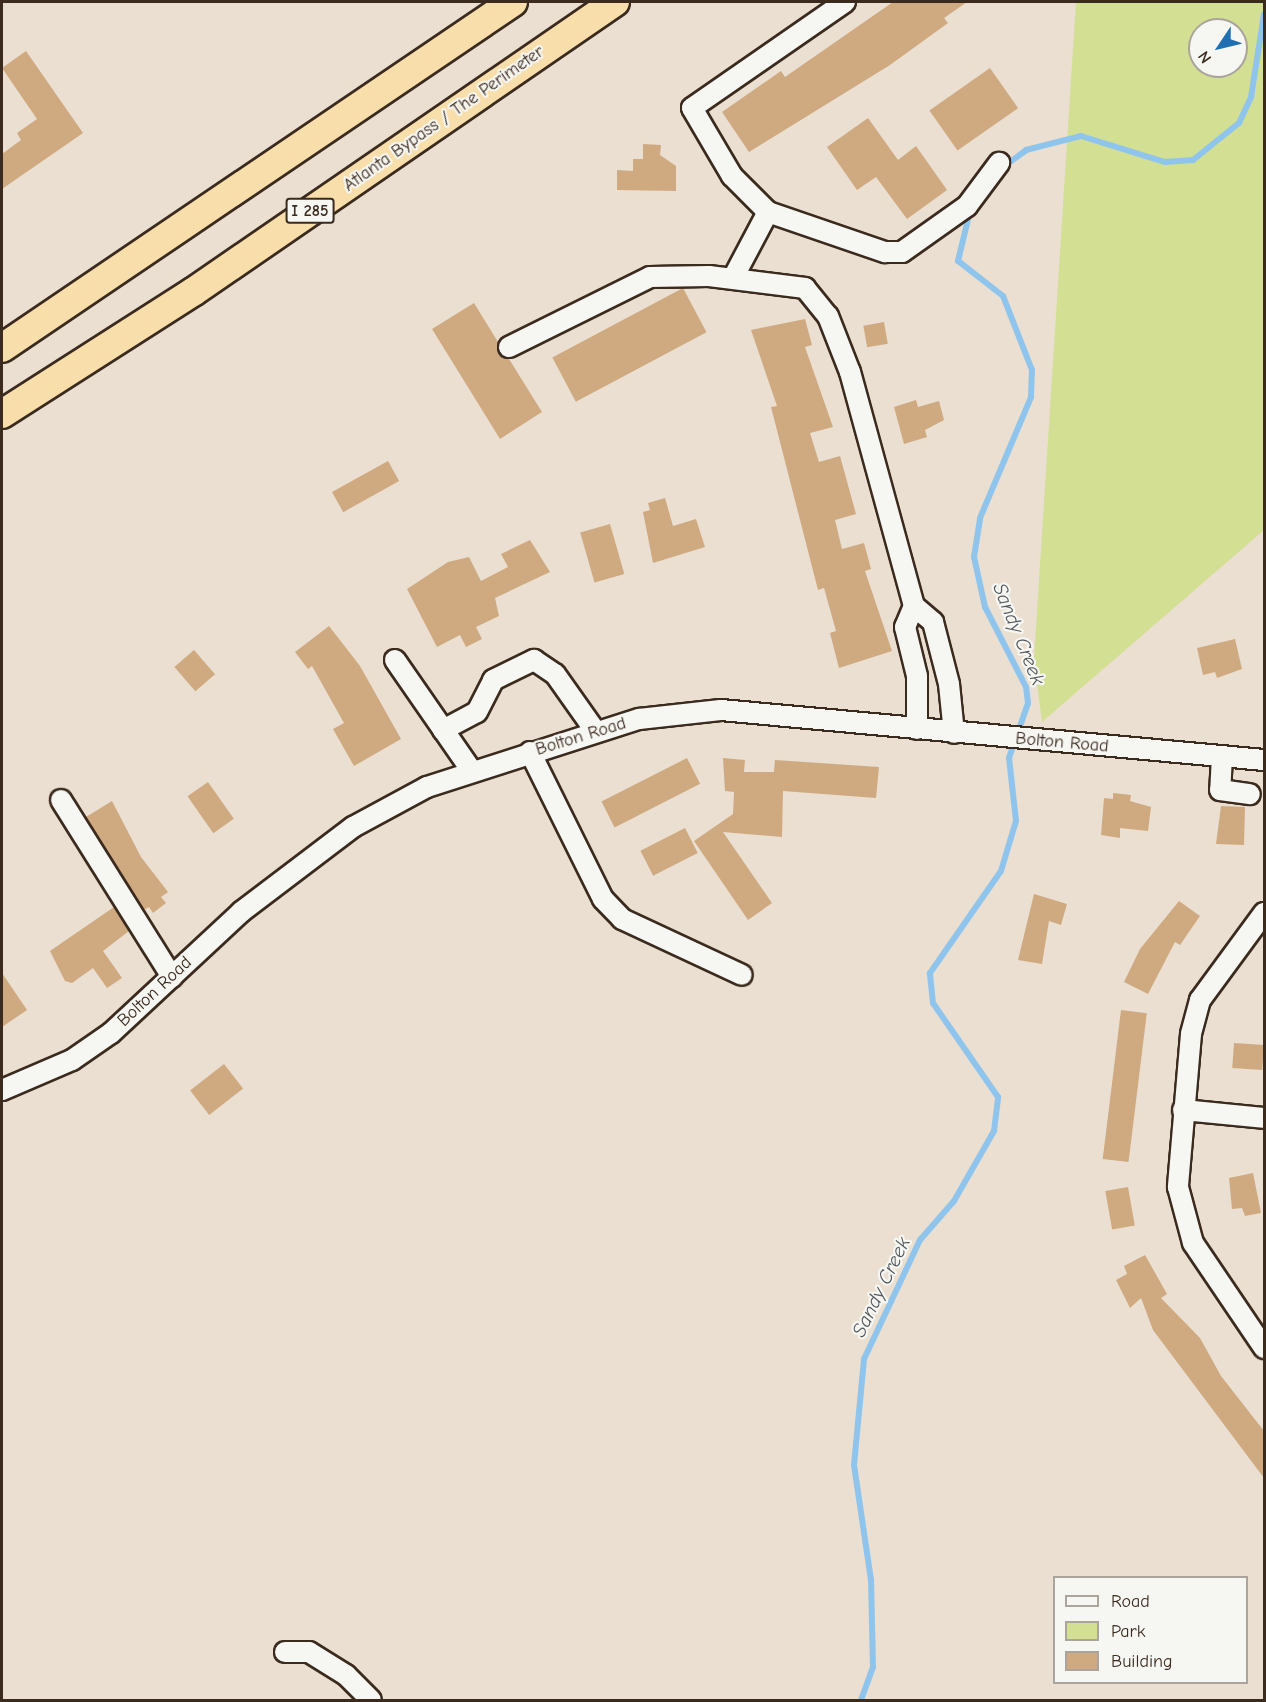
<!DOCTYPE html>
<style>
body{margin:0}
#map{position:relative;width:1266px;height:1702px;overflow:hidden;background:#eadfd0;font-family:"Comic Neue",sans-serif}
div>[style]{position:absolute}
.green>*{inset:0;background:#d3df93}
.stream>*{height:6px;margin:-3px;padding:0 3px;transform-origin:3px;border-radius:3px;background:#8fc5ed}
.building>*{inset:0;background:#cfaa81;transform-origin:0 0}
.roads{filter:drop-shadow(2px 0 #3b2a1e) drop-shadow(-2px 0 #3b2a1e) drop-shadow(0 2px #3b2a1e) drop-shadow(0 -2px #3b2a1e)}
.minor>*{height:20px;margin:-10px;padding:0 10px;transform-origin:10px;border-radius:10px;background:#f6f6f2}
.highway>*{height:28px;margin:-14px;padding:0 14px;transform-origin:14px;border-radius:14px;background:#f8deab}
span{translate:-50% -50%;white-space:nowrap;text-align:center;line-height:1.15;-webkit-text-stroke:4.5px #f6f6f2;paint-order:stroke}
.shield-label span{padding:2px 4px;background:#f6f6f2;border:2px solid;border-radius:4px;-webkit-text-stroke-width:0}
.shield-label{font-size:16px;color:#3b2a1e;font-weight:700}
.street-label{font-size:18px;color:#3b2a1e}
.water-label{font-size:20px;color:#54585c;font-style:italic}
.frame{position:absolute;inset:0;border:3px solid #3b2a1e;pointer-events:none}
.legend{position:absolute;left:1053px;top:1576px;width:195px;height:108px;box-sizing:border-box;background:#f6f6f2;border:2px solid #aba49d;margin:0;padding:8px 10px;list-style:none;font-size:18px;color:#3b2a1e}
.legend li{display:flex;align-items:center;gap:12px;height:30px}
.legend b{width:30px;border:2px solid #aba49d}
.north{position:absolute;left:1188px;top:18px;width:60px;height:60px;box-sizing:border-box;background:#f6f6f2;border:2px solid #aba49d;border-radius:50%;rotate:235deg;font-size:16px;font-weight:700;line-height:24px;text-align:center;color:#3b2a1e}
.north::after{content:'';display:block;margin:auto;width:21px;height:27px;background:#1f6fb2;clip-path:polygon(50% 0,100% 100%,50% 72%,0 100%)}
</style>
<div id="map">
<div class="green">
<div style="clip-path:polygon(evenodd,1076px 2px,1264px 2px,1264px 530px,1042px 722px,1034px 659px,1076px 2px,1200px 30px,1236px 30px,1236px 66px,1200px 66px,1200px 30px)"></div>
</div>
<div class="stream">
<div style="left:1003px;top:167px;width:29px;rotate:-36deg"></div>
<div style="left:1026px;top:150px;width:57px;rotate:-14.3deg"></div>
<div style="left:1081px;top:136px;width:88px;rotate:17.2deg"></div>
<div style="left:1165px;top:162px;width:28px;rotate:-4deg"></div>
<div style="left:1193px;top:160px;width:59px;rotate:-38.8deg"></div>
<div style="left:1239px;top:123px;width:29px;rotate:-65deg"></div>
<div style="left:1251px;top:97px;width:84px;rotate:-81.1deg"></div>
<div style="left:861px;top:1700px;width:35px;rotate:-70deg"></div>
<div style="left:873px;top:1667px;width:87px;rotate:-91.3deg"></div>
<div style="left:871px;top:1580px;width:116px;rotate:-98.4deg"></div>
<div style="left:854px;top:1465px;width:106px;rotate:-84.6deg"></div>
<div style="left:864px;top:1359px;width:132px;rotate:-64.8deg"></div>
<div style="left:920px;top:1240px;width:52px;rotate:-48.9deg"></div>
<div style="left:954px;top:1201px;width:81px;rotate:-60.3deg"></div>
<div style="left:994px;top:1131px;width:34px;rotate:-83deg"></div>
<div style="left:998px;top:1097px;width:114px;rotate:-124.7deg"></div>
<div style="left:933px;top:1003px;width:30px;rotate:-96deg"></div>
<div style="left:930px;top:973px;width:124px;rotate:-55.2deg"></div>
<div style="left:1001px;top:871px;width:52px;rotate:-73.3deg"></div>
<div style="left:1016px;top:821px;width:63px;rotate:-96.3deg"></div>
<div style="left:1009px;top:758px;width:58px;rotate:-70.9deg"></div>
<div style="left:1028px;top:703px;width:16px;rotate:-97deg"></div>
<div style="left:1026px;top:687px;width:90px;rotate:-117.1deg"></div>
<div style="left:985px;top:607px;width:51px;rotate:-102.4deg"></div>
<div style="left:974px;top:557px;width:39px;rotate:-81deg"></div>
<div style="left:980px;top:518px;width:131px;rotate:-67.1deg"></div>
<div style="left:1031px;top:397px;width:27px;rotate:-88deg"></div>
<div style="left:1032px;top:370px;width:79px;rotate:-111.4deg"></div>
<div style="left:1003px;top:296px;width:57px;rotate:-142.1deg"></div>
<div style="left:958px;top:261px;width:51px;rotate:-76.5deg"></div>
</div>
<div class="building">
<div style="clip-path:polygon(893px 2px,967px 2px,944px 18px,948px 23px,890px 65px,749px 152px,722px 112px,781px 71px,785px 77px)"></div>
<div style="clip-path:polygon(26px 51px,83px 133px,2px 189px,2px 154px,21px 140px,17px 133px,37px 119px,2px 68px)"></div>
<div style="left:990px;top:68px;width:49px;height:74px;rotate:55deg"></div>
<div style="clip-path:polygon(868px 118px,898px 160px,916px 146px,947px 190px,907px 219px,876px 177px,857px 190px,827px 147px)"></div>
<div style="clip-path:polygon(643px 144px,661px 145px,660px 155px,676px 166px,676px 191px,617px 190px,617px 170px,633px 171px,633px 159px,643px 159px)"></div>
<div style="left:683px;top:288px;width:50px;height:148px;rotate:62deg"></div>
<div style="clip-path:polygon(474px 303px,498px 342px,499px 353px,509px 359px,542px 412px,500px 439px,432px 329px)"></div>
<div style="clip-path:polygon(805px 319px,812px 345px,805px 347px,833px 427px,810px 433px,819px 462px,840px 456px,856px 514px,835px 520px,842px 549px,864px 543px,871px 569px,865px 571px,892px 651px,839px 668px,830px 633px,836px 631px,824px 588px,818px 590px,771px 407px,777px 406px,751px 330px)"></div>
<div style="left:884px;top:322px;width:22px;height:21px;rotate:80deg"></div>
<div style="clip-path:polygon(916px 400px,918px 407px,939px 401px,944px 420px,925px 430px,927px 437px,904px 444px,894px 407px)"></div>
<div style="left:388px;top:461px;width:23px;height:64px;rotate:61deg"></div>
<div style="clip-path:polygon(665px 498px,673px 526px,696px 519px,705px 547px,653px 563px,643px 512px,650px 510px,648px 503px)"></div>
<div style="left:610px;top:524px;width:52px;height:31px;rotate:74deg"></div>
<div style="clip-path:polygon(530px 540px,550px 572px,495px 598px,499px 616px,476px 627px,482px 639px,466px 647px,460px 635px,437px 647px,407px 589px,448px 562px,469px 557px,481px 581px,508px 567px,501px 554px)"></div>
<div style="clip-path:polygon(329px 626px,360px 666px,401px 739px,354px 766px,333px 729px,344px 723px,312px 666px,308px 669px,295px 652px)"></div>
<div style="clip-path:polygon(1235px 639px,1242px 669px,1217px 678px,1215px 672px,1203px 675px,1197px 648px)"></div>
<div style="left:194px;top:650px;width:32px;height:26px;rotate:49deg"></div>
<div style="left:687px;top:758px;width:29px;height:96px;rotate:63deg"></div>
<div style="clip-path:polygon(723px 758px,745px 760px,744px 772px,774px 772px,775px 760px,879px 767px,876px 798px,783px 791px,782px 837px,723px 832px,772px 903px,748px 920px,694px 841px,733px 814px,734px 792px,725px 791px)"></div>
<div style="left:208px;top:782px;width:45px;height:25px;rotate:55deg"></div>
<div style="clip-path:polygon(1113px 793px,1131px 795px,1130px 801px,1151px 807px,1148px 831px,1120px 828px,1120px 838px,1101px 835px,1104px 798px,1113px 799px)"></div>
<div style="clip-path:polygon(112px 801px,141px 857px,168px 892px,161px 897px,166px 903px,153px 913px,149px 907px,144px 910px,86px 817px)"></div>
<div style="clip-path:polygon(1221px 806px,1245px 807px,1244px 845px,1216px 844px)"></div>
<div style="left:685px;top:828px;width:28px;height:50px;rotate:63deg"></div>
<div style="clip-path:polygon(1034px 894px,1067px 904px,1061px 925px,1049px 921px,1042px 964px,1018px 960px)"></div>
<div style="clip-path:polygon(1179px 901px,1200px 916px,1180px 945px,1175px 942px,1148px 994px,1124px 982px,1140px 949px)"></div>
<div style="clip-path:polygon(114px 907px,129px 931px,103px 951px,122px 978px,107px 988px,93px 968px,72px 983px,65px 981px,50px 951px)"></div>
<div style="clip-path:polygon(2px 973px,27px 1010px,2px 1027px)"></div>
<div style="left:1121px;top:1010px;width:26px;height:150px;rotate:7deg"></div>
<div style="left:1234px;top:1043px;width:30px;height:25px;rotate:4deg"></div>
<div style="left:224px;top:1064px;width:31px;height:43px;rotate:52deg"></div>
<div style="clip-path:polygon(1253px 1173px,1261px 1213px,1245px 1216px,1242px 1208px,1232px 1209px,1229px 1178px)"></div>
<div style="left:1128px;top:1187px;width:39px;height:23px;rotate:80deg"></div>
<div style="clip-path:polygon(1145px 1255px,1167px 1294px,1161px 1298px,1200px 1338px,1221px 1376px,1264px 1431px,1264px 1478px,1153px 1330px,1141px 1298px,1130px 1308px,1116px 1280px,1127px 1274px,1124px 1266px)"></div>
</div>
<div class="roads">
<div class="minor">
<div style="left:845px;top:2px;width:186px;rotate:145.3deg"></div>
<div style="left:692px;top:108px;width:79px;rotate:59.5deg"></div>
<div style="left:732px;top:176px;width:51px;rotate:45deg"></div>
<div style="left:768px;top:212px;width:124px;rotate:18.9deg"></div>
<div style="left:885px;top:252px;width:17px"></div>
<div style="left:902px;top:252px;width:80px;rotate:-35.3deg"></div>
<div style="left:967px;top:206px;width:54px;rotate:-53.3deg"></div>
<div style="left:733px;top:278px;width:75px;rotate:-62.1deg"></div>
<div style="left:509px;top:347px;width:157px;rotate:-26.4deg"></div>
<div style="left:650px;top:277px;width:59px;rotate:-1deg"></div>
<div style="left:709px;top:276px;width:97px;rotate:7.1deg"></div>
<div style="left:805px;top:288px;width:36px;rotate:51deg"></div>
<div style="left:828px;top:316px;width:60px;rotate:68.6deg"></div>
<div style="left:850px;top:372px;width:243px;rotate:74.7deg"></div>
<div style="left:914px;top:606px;width:25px;rotate:40deg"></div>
<div style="left:933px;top:622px;width:64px;rotate:75.5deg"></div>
<div style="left:949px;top:684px;width:49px;rotate:84.2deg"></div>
<div style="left:914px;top:606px;width:23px;rotate:113deg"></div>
<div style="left:905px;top:627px;width:50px;rotate:76.2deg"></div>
<div style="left:917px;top:676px;width:53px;rotate:90deg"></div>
<div style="left:395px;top:660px;width:135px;rotate:55.3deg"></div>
<div style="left:443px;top:730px;width:38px;rotate:-28deg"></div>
<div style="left:477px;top:712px;width:36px;rotate:-63deg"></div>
<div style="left:493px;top:680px;width:46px;rotate:-26deg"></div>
<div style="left:534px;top:660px;width:25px;rotate:34deg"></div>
<div style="left:555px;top:674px;width:71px;rotate:54.7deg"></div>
<div style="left:530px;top:752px;width:164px;rotate:63.6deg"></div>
<div style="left:603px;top:899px;width:28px;rotate:46deg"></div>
<div style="left:622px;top:919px;width:132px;rotate:25deg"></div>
<div style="left:1222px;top:756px;width:34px;rotate:93deg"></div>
<div style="left:1220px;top:790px;width:30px;rotate:8deg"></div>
<div style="left:61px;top:800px;width:209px;rotate:57.9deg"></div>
<div style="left:1264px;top:913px;width:108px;rotate:126.3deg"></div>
<div style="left:1200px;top:1000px;width:35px;rotate:105deg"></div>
<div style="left:1191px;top:1034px;width:154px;rotate:94.9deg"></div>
<div style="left:1178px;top:1187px;width:58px;rotate:75deg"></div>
<div style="left:1193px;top:1243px;width:127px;rotate:55.9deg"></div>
<div style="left:2px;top:1090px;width:76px;rotate:-23.2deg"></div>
<div style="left:72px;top:1060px;width:47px;rotate:-34.7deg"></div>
<div style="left:111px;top:1033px;width:178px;rotate:-42.9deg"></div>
<div style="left:241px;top:912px;width:141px;rotate:-37.2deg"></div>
<div style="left:353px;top:827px;width:84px;rotate:-28.4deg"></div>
<div style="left:427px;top:787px;width:223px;rotate:-17.8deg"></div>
<div style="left:639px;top:719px;width:82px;rotate:-6.3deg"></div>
<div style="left:721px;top:710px;width:545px;rotate:5.26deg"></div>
<div style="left:1183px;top:1110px;width:81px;rotate:5.6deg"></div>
<div style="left:285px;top:1652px;width:24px"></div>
<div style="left:309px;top:1652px;width:44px;rotate:31.9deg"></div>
<div style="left:346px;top:1675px;width:35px;rotate:45deg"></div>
</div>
<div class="highway">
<div style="left:2px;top:348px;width:617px;rotate:-34.1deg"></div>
<div style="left:2px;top:414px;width:227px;rotate:-32.6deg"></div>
<div style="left:193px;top:292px;width:512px;rotate:-34.5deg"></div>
</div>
</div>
<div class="shield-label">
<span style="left:310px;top:211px">I 285</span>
</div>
<div class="street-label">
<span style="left:444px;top:119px;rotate:-35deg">Atlanta Bypass / The Perimeter</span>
<span style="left:581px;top:737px;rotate:-17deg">Bolton Road</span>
<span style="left:1062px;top:743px;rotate:5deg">Bolton Road</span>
<span style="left:155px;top:992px;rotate:-43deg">Bolton Road</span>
</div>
<div class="water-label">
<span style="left:1019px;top:634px;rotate:68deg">Sandy Creek</span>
<span style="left:881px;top:1287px;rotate:-64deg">Sandy Creek</span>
</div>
<div class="frame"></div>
<ul class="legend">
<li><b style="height:8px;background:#f6f6f2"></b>Road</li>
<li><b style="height:16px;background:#d3df93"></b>Park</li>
<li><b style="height:16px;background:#cfaa81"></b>Building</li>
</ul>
<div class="north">N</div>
</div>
